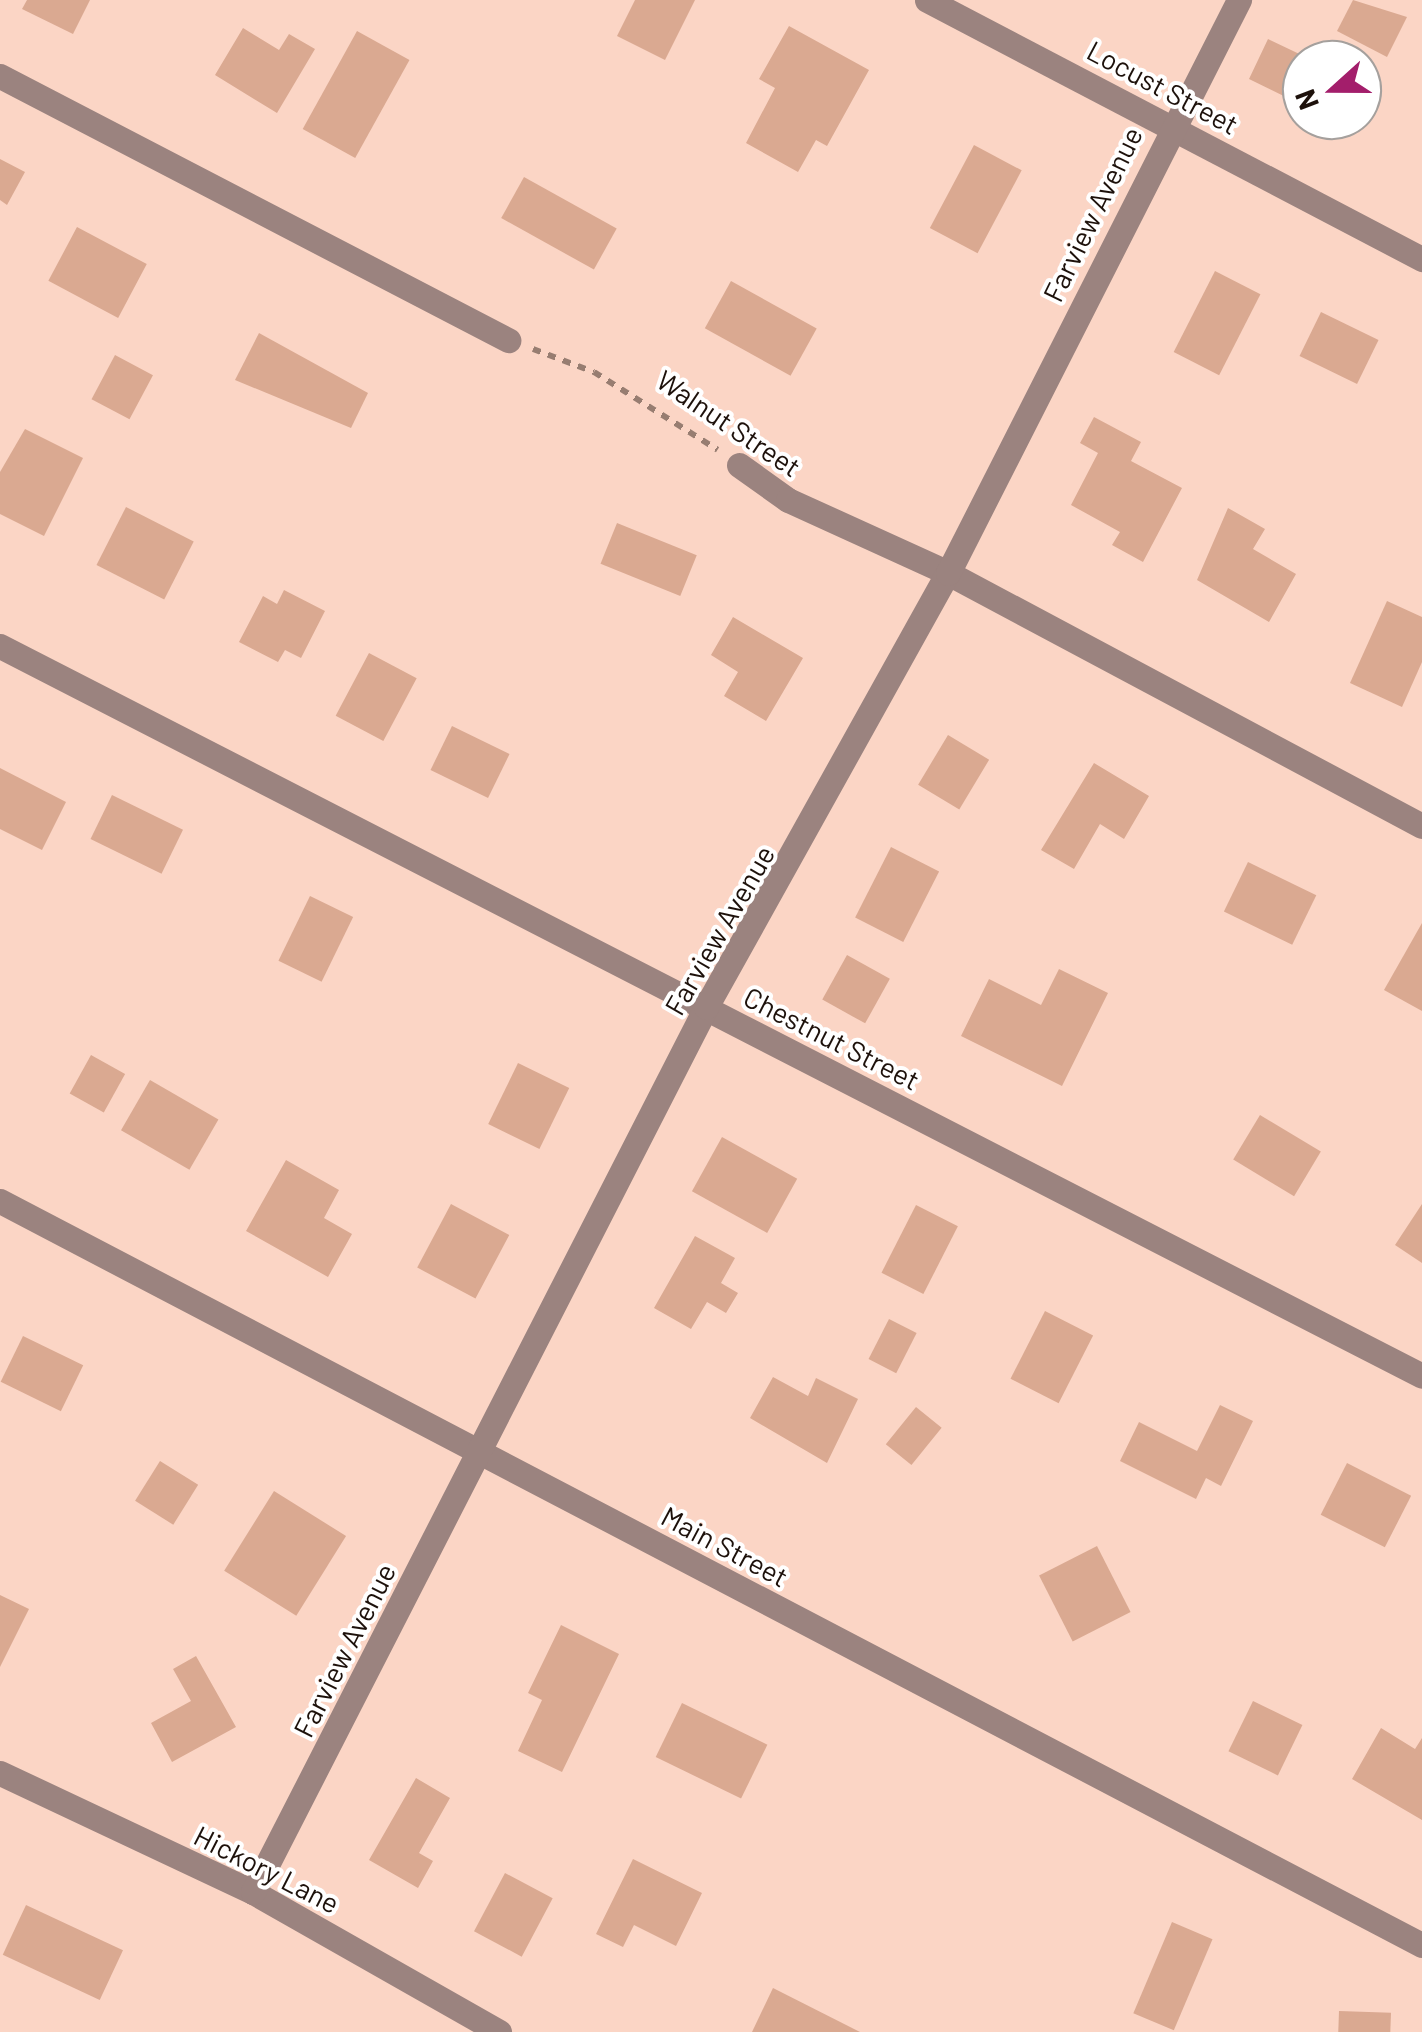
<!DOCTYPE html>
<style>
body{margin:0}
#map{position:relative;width:1422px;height:2032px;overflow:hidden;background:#fbd5c5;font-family:Barlow,sans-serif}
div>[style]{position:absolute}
.building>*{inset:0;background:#daa991;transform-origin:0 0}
.path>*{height:6px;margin-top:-3px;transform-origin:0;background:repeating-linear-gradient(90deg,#977d71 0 8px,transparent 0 16px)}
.minor>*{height:25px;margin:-12.5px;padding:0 12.5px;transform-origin:12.5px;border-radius:12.5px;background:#9b837f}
span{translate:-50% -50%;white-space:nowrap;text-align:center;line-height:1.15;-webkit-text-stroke:8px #fff;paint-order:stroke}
.street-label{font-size:28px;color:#1d110b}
.north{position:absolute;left:1282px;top:40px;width:100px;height:100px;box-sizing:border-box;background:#fff;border:2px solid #a5a09d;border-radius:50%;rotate:249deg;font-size:28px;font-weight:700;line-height:40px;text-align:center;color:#1d110b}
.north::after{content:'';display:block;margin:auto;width:35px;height:45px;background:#a31e6b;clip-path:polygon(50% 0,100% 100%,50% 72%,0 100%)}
</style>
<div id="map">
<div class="building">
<div style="clip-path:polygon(27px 0,90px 0,73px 34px,22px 9px)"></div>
<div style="clip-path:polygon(635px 0,695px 0,665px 60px,617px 36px)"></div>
<div style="clip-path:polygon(1353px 0,1407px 17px,1387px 57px,1337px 31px)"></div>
<div style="clip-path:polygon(789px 26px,869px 70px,827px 146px,816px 140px,798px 172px,746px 143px,775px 88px,759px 79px)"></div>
<div style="clip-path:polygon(243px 28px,279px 50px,289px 34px,315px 49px,277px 113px,215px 75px)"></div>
<div style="left:357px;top:31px;width:60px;height:112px;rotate:29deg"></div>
<div style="clip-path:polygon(1268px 39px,1312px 60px,1302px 60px,1302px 105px,1249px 79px)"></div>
<div style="left:974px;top:145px;width:54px;height:94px;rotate:28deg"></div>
<div style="clip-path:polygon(0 159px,25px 172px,7px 205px,0 200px)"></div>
<div style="left:524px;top:177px;width:106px;height:47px;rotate:29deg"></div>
<div style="left:77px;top:227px;width:79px;height:61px;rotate:28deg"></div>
<div style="left:1215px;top:271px;width:51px;height:91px;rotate:27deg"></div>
<div style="left:731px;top:281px;width:98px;height:54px;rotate:29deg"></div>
<div style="left:1321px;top:312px;width:64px;height:49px;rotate:26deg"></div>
<div style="clip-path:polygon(259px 333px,368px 393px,351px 428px,235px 380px)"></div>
<div style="left:115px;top:355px;width:43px;height:50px;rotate:28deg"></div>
<div style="clip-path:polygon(1094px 417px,1141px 442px,1131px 461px,1182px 488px,1143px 562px,1112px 545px,1120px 532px,1071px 505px,1098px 453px,1080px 443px)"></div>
<div style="clip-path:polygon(25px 429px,83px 458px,44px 536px,0 514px,0 472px)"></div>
<div style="left:126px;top:507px;width:76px;height:65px;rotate:27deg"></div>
<div style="clip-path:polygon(1228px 508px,1265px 529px,1253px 549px,1296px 574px,1269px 622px,1197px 580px)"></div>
<div style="left:617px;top:523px;width:86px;height:44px;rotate:22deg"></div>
<div style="clip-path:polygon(284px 590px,325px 611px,301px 658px,285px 650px,278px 662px,239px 642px,263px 596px,277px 604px)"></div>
<div style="clip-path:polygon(1387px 601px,1422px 617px,1422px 662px,1402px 707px,1350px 683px)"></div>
<div style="clip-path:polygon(733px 617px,803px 658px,766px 721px,724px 696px,738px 672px,711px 655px)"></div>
<div style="left:369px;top:653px;width:54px;height:71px;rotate:28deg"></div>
<div style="left:452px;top:726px;width:64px;height:49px;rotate:26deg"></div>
<div style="left:948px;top:735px;width:48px;height:58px;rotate:31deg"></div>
<div style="clip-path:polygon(1094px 763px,1149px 796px,1124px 839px,1100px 824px,1074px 869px,1041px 850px)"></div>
<div style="clip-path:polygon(0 768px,66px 802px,42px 850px,0 829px)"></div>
<div style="left:112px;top:795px;width:79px;height:49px;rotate:26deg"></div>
<div style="left:891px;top:847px;width:54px;height:79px;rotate:27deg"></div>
<div style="left:1248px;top:862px;width:76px;height:55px;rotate:26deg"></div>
<div style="left:310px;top:896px;width:48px;height:72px;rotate:26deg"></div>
<div style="clip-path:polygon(1422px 923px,1422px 1011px,1384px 990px)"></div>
<div style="left:847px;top:955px;width:49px;height:51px;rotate:29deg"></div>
<div style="clip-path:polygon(1059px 969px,1108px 993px,1062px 1086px,961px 1036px,989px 979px,1041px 1005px)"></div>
<div style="left:91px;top:1055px;width:39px;height:44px;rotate:29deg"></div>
<div style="left:518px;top:1063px;width:57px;height:68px;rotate:26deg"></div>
<div style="left:150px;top:1080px;width:79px;height:58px;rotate:30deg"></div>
<div style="left:1260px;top:1115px;width:71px;height:52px;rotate:31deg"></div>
<div style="left:722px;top:1137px;width:86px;height:62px;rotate:29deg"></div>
<div style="clip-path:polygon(286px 1160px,339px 1190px,324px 1218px,352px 1234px,328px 1277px,246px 1231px)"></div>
<div style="left:451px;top:1204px;width:66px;height:72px;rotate:28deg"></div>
<div style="clip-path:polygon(1422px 1204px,1422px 1263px,1395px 1245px)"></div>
<div style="left:916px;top:1205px;width:47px;height:76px;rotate:27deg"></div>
<div style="clip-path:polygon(695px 1236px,735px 1258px,721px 1283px,738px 1293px,726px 1313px,707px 1302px,691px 1329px,654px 1308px)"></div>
<div style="left:1045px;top:1311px;width:54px;height:76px;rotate:27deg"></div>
<div style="left:889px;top:1319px;width:31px;height:45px;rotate:27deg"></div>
<div style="left:23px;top:1336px;width:67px;height:51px;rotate:26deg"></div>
<div style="clip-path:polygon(773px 1377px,808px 1396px,816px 1378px,858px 1399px,827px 1463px,750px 1418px)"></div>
<div style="clip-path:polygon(1220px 1405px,1253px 1421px,1221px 1486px,1206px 1478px,1196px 1499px,1120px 1461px,1139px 1422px,1197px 1451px)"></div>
<div style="left:916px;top:1407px;width:33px;height:48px;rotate:39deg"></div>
<div style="left:160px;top:1461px;width:45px;height:47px;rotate:32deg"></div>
<div style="left:1347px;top:1463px;width:72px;height:58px;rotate:27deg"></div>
<div style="left:274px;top:1491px;width:85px;height:94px;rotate:32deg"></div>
<div style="left:1097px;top:1546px;width:74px;height:65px;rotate:63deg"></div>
<div style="clip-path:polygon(0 1595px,29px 1609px,0 1667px)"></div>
<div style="clip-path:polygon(561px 1625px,619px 1654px,562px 1772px,518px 1751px,542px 1700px,528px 1693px)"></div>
<div style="clip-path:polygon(196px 1656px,236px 1727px,172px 1762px,151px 1723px,191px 1701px,173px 1669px)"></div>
<div style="left:1253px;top:1701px;width:55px;height:56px;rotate:26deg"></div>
<div style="left:682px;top:1703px;width:95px;height:60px;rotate:26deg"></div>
<div style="clip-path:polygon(1381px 1728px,1415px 1749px,1422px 1738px,1422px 1820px,1352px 1779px)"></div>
<div style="clip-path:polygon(416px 1778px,450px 1798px,419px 1853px,433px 1861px,418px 1888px,369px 1860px)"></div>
<div style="clip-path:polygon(633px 1859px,702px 1893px,676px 1946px,634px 1925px,623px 1947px,596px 1934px)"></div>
<div style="left:505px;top:1873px;width:54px;height:66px;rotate:28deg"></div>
<div style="left:26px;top:1905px;width:107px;height:55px;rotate:25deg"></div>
<div style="left:1172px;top:1922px;width:44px;height:99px;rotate:23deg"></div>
<div style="clip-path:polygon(773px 1988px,860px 2032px,752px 2032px)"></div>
<div style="left:1339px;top:2011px;width:52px;height:21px;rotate:2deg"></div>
</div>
<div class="path">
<div style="left:533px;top:349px;width:65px;rotate:20.7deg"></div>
<div style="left:594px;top:372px;width:146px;rotate:32.2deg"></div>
</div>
<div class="minor">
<div style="left:927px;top:0;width:559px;rotate:27.62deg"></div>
<div style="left:0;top:76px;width:573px;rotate:27.46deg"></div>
<div style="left:739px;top:465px;width:60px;rotate:35.5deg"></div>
<div style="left:788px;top:500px;width:176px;rotate:24.5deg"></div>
<div style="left:948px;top:573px;width:537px;rotate:28.09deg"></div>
<div style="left:0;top:646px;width:1598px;rotate:27.17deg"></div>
<div style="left:0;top:1201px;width:1605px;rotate:27.62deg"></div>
<div style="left:0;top:1773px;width:280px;rotate:25.2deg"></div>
<div style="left:253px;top:1892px;width:283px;rotate:29.6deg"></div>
<div style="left:253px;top:1892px;width:994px;rotate:-62.89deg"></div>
<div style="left:706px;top:1007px;width:497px;rotate:-60.9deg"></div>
<div style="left:948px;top:573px;width:643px;rotate:-63.08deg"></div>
</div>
<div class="street-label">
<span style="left:1163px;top:87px;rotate:28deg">Locust Street</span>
<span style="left:1092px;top:214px;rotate:-64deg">Farview Avenue</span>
<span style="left:729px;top:423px;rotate:34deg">Walnut Street</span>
<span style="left:719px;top:930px;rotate:-60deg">Farview Avenue</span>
<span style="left:832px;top:1038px;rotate:27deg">Chestnut Street</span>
<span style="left:725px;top:1546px;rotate:28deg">Main Street</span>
<span style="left:344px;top:1650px;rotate:-63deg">Farview Avenue</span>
<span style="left:267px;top:1869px;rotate:27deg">Hickory Lane</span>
</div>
<div class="north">N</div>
</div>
